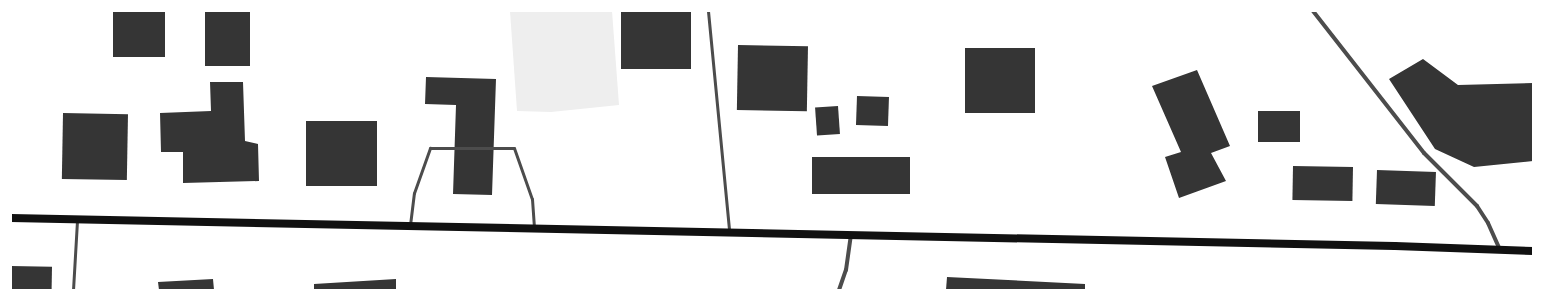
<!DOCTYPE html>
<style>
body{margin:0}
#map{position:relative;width:1544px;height:301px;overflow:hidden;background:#fff;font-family:Montserrat,sans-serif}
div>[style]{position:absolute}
.green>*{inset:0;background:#eee}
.building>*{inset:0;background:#353535;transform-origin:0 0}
.service>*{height:3px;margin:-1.5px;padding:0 1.5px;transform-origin:1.5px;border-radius:1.5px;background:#4c4c4c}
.minor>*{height:4px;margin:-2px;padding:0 2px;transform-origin:2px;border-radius:2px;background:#4c4c4c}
.secondary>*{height:8px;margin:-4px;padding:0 4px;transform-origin:4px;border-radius:4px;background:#111}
span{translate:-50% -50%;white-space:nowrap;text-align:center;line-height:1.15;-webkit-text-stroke:3.5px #fff;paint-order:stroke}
.frame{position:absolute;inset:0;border:12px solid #fff;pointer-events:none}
</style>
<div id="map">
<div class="green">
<div style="clip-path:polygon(510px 11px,612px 11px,619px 105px,551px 112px,517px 111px)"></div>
</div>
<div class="building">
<div style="left:113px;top:11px;width:52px;height:46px"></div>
<div style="left:205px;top:11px;width:45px;height:55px"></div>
<div style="left:621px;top:11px;width:70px;height:58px"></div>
<div style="left:738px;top:45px;width:70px;height:65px;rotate:1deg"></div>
<div style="left:965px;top:48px;width:70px;height:65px"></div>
<div style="clip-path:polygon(1423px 59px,1458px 85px,1533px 83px,1533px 161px,1474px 167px,1435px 149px,1389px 79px)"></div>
<div style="clip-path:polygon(1197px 70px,1230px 146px,1211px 153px,1226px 181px,1179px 198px,1165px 157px,1181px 152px,1152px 86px)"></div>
<div style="clip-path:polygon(426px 77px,496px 79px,492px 195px,453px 194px,456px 105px,425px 104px)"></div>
<div style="clip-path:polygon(210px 82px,243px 82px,245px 141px,258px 144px,259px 181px,183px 183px,183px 152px,161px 152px,160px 113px,211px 111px)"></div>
<div style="left:857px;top:96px;width:32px;height:29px;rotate:2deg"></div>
<div style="left:838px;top:106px;width:28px;height:23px;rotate:86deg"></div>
<div style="left:1258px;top:111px;width:42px;height:31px"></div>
<div style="left:63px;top:113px;width:65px;height:66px;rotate:1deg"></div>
<div style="left:306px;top:121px;width:71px;height:65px"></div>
<div style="left:910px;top:157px;width:37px;height:98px;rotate:90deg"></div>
<div style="left:1293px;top:166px;width:60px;height:34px;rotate:1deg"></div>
<div style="left:1377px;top:170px;width:59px;height:34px;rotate:2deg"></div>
<div style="left:11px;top:266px;width:41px;height:24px;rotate:1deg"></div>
<div style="clip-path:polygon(947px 277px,1085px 284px,1085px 290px,946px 290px)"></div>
<div style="clip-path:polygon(213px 279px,214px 290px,159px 290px,158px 282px)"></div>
<div style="clip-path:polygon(396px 279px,396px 290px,314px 290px,314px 284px)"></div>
</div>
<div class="service">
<div style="left:708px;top:11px;width:221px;rotate:84.5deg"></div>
<div style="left:410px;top:225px;width:32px;rotate:-83deg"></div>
<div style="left:414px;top:193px;width:48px;rotate:-70.4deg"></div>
<div style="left:430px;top:148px;width:84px"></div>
<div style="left:514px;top:148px;width:54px;rotate:70.6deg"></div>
<div style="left:532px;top:199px;width:28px;rotate:86deg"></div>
<div style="left:73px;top:290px;width:70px;rotate:-86.7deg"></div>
</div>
<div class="minor">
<div style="left:1313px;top:11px;width:180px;rotate:52deg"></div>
<div style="left:1424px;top:153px;width:75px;rotate:45deg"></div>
<div style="left:1477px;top:206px;width:20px;rotate:57deg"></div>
<div style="left:1488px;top:223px;width:30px;rotate:66deg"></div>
<div style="left:839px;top:290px;width:21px;rotate:-71deg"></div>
<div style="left:846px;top:270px;width:34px;rotate:-82deg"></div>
</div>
<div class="secondary">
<div style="left:11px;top:218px;width:1384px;rotate:1.16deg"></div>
<div style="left:1395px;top:246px;width:138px;rotate:2.1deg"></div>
</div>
<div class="frame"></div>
</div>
